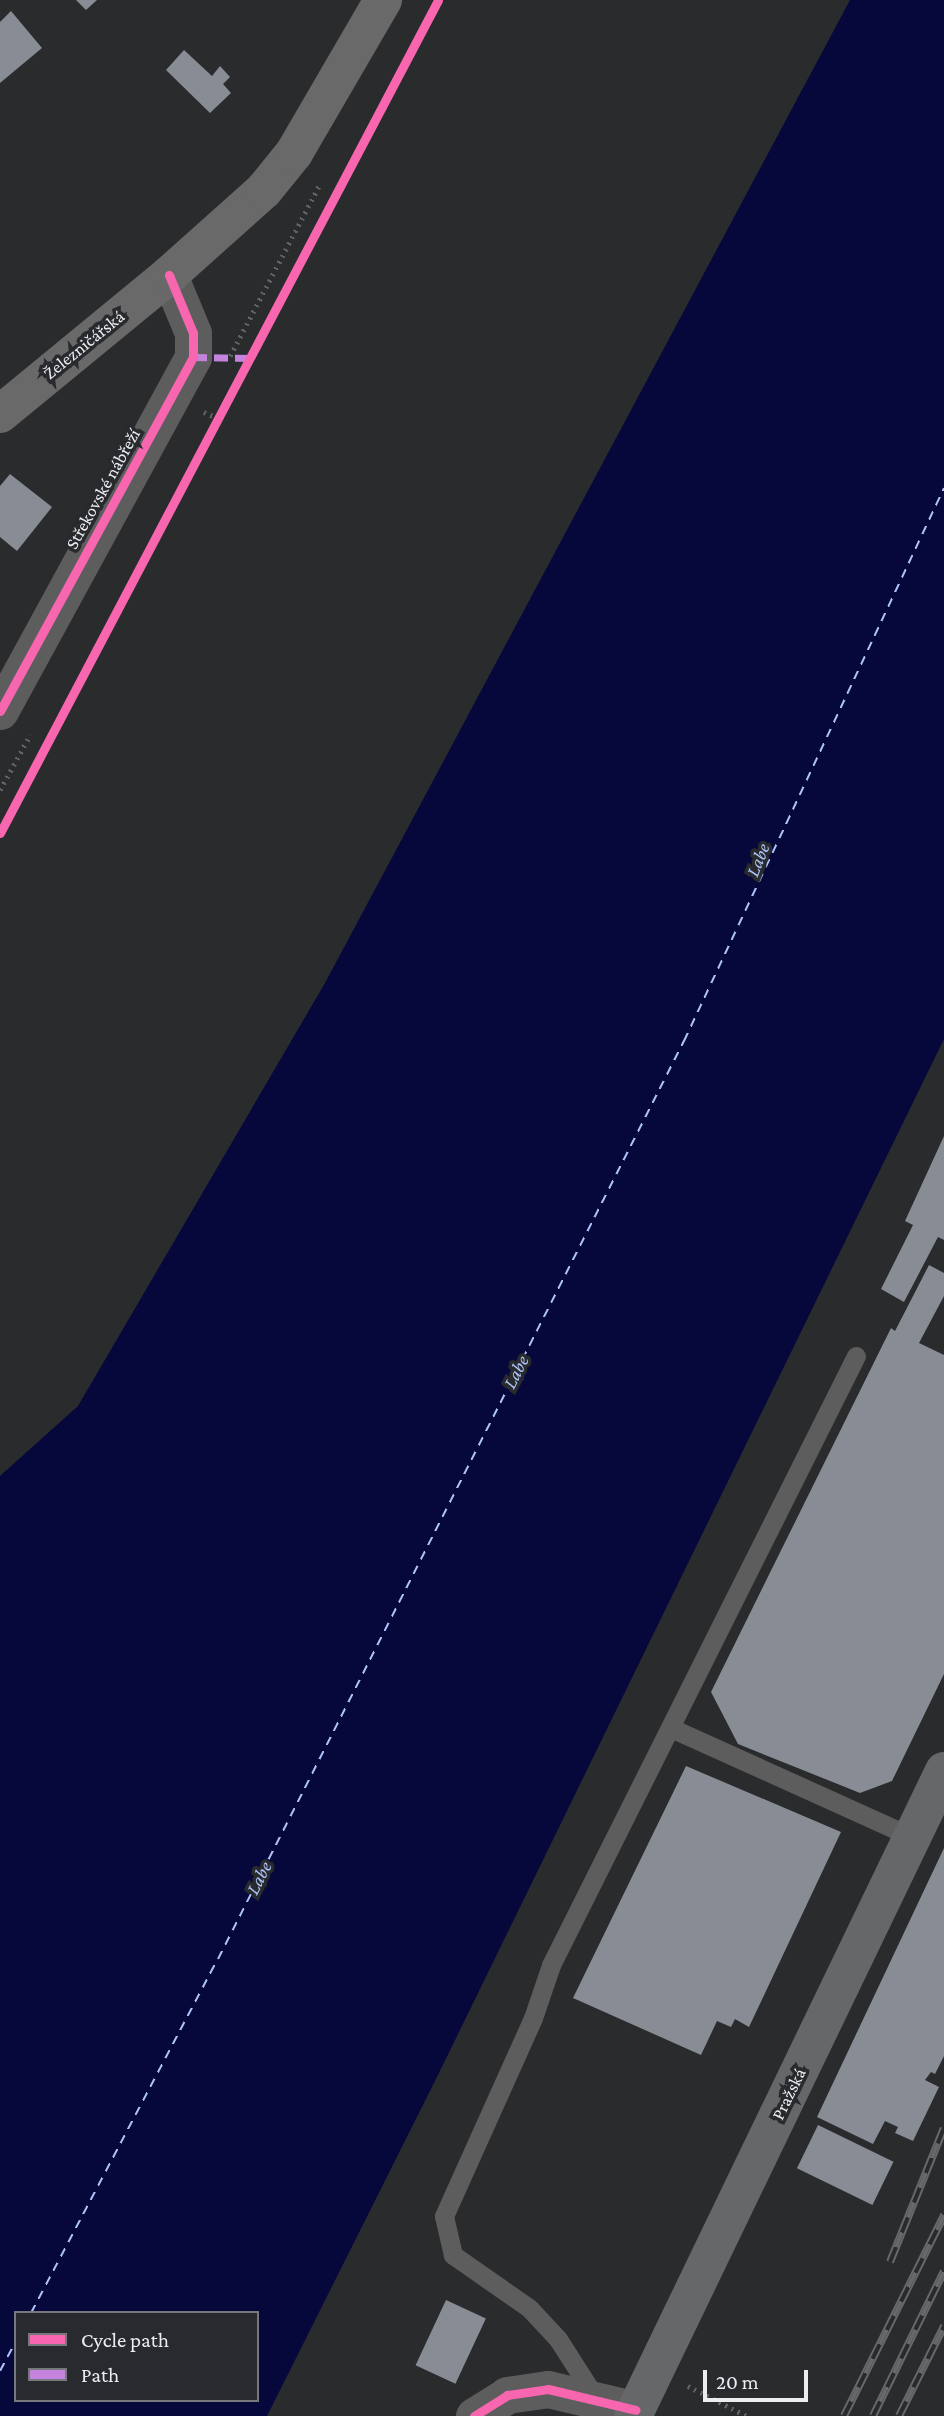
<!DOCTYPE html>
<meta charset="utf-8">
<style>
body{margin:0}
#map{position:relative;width:944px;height:2416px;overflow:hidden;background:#292b2d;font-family:"Crimson Pro",serif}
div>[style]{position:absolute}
.water>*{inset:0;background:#06083b}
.ferry>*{height:2px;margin-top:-1px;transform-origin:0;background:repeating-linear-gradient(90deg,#aec3f8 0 9px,transparent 0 16px)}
.building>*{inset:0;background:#888c95;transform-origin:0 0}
.path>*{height:4.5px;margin-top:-2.25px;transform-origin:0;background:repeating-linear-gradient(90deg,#606263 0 2px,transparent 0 7px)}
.service>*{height:19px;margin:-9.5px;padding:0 9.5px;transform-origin:9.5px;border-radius:9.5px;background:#5d5d5e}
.minor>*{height:37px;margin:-18.5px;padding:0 18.5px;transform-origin:18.5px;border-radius:18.5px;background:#5d5d5e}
.secondary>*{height:38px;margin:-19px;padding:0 19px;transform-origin:19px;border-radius:19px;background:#69696a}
.primary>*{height:38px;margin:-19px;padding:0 19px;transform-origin:19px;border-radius:19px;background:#666769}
.rail>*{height:8px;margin-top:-4px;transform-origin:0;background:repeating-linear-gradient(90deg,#282a2e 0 16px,#676869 0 32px);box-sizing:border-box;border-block:2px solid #676869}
.quiet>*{height:7px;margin-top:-3.5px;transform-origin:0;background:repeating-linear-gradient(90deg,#c483df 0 14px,transparent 0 21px)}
.cycleway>*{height:9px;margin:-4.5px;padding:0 4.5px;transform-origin:4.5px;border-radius:4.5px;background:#f766af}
span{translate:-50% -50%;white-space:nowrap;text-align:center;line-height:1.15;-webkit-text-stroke:7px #282a2e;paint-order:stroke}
.street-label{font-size:18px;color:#ecedf0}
.water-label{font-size:19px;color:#aec3f8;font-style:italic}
.legend{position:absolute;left:14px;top:2311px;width:245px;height:91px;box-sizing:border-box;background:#282a2e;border:2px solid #76787c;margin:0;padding:9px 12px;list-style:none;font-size:21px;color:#ecedf0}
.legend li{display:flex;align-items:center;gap:14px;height:35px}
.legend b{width:35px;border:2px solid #76787c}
.scale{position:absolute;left:703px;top:2370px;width:105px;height:32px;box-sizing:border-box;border:4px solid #ecedf0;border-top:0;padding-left:9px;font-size:21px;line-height:24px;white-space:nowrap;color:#ecedf0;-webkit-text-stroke:5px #282a2e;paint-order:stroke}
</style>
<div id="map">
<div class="water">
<div style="clip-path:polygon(evenodd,850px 0,944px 0,944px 1039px,438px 2075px,267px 2416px,0 2416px,0 1476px,78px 1406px,325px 983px,850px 0,16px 2313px,257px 2313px,257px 2400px,16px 2400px,16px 2313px)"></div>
</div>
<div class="ferry">
<div style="left:31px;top:2313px;width:400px;rotate:-62.2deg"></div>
<div style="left:218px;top:1959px;width:1030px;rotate:-63.09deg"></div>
<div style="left:684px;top:1041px;width:611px;rotate:-64.82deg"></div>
<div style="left:0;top:2371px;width:34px;rotate:-62deg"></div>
</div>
<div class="building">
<div style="clip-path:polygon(76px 0,97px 0,86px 10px)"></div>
<div style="clip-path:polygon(11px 11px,42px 48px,0 83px,0 22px)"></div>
<div style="clip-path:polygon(184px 50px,212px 76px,220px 66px,230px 77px,223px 84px,231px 93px,210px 113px,166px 70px)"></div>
<div style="clip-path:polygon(10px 474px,52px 507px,17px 551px,0 537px,0 486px)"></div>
<div style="clip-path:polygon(944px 1136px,944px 1240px,938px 1237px,904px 1302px,881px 1289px,913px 1225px,905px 1221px)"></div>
<div style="clip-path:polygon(929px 1265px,944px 1273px,944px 1296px,919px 1343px,944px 1355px,944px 1674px,892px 1781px,860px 1793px,738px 1744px,711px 1692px,891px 1328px,895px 1331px)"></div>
<div style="clip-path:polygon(686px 1766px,841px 1832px,749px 2027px,735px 2019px,731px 2027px,717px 2021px,701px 2055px,573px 1998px)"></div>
<div style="clip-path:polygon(944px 1848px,944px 2056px,935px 2074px,931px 2072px,925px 2080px,939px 2087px,913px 2141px,895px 2133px,898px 2127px,885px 2121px,873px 2144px,817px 2117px)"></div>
<div style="left:818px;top:2125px;width:84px;height:48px;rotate:26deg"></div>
<div style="left:446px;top:2300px;width:44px;height:72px;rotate:25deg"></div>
</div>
<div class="path">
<div style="left:230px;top:356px;width:194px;rotate:-62.4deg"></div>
<div style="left:204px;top:412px;width:17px;rotate:24deg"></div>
<div style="left:0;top:790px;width:63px;rotate:-61.4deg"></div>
<div style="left:688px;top:2386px;width:66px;rotate:27deg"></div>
</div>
<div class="service">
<div style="left:671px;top:1728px;width:265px;rotate:24.3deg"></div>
<div style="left:597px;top:2400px;width:72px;rotate:-122.6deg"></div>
<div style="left:558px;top:2339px;width:42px;rotate:-133.1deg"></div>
<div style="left:529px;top:2308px;width:93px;rotate:-145.1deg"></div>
<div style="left:453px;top:2255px;width:40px;rotate:-103deg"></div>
<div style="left:444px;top:2216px;width:217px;rotate:-65.8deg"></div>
<div style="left:533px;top:2018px;width:56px;rotate:-71.2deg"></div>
<div style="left:551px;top:1965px;width:681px;rotate:-63.4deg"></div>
</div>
<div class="minor">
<div style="left:0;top:711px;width:403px;rotate:-61.4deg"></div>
<div style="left:193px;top:357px;width:24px;rotate:-90deg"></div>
<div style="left:193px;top:333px;width:63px;rotate:-112.5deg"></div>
<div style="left:474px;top:2416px;width:39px;rotate:-32deg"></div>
<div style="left:507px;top:2395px;width:41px;rotate:-8.3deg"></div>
<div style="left:548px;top:2389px;width:90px;rotate:13.4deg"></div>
</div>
<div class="secondary">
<div style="left:0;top:414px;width:219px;rotate:-39.4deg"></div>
<div style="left:169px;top:275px;width:127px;rotate:-41.8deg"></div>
<div style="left:264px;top:190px;width:48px;rotate:-51deg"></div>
<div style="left:294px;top:153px;width:177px;rotate:-59.8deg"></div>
</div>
<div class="primary">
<div style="left:633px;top:2416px;width:716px;rotate:-64.26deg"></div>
</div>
<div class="rail">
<div style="left:890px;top:2262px;width:144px;rotate:-68.1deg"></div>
<div style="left:844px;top:2416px;width:225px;rotate:-63.5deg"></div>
<div style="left:873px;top:2416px;width:161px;rotate:-63.9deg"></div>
<div style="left:899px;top:2416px;width:101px;rotate:-63.4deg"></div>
</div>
<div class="quiet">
<div style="left:193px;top:357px;width:59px;rotate:1deg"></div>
</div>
<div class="cycleway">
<div style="left:0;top:711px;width:403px;rotate:-61.4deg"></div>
<div style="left:193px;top:357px;width:24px;rotate:-90deg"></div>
<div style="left:193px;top:333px;width:63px;rotate:-112.5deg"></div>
<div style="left:0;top:833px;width:941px;rotate:-62.26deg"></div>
<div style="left:474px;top:2416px;width:39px;rotate:-32deg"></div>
<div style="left:507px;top:2395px;width:41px;rotate:-8.3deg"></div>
<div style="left:548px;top:2389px;width:90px;rotate:13.4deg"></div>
</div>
<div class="street-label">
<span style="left:84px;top:345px;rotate:-39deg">Železničářská</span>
<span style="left:103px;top:489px;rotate:-61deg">Střekovské nábřeží</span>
<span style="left:789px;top:2094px;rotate:-64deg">Pražská</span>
</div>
<div class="water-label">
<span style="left:758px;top:860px;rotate:-68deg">Labe</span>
<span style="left:516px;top:1372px;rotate:-63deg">Labe</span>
<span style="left:259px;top:1878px;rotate:-63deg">Labe</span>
</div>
<ul class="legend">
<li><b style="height:9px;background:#f766af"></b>Cycle path</li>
<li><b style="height:9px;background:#c483df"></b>Path</li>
</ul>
<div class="scale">20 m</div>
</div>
